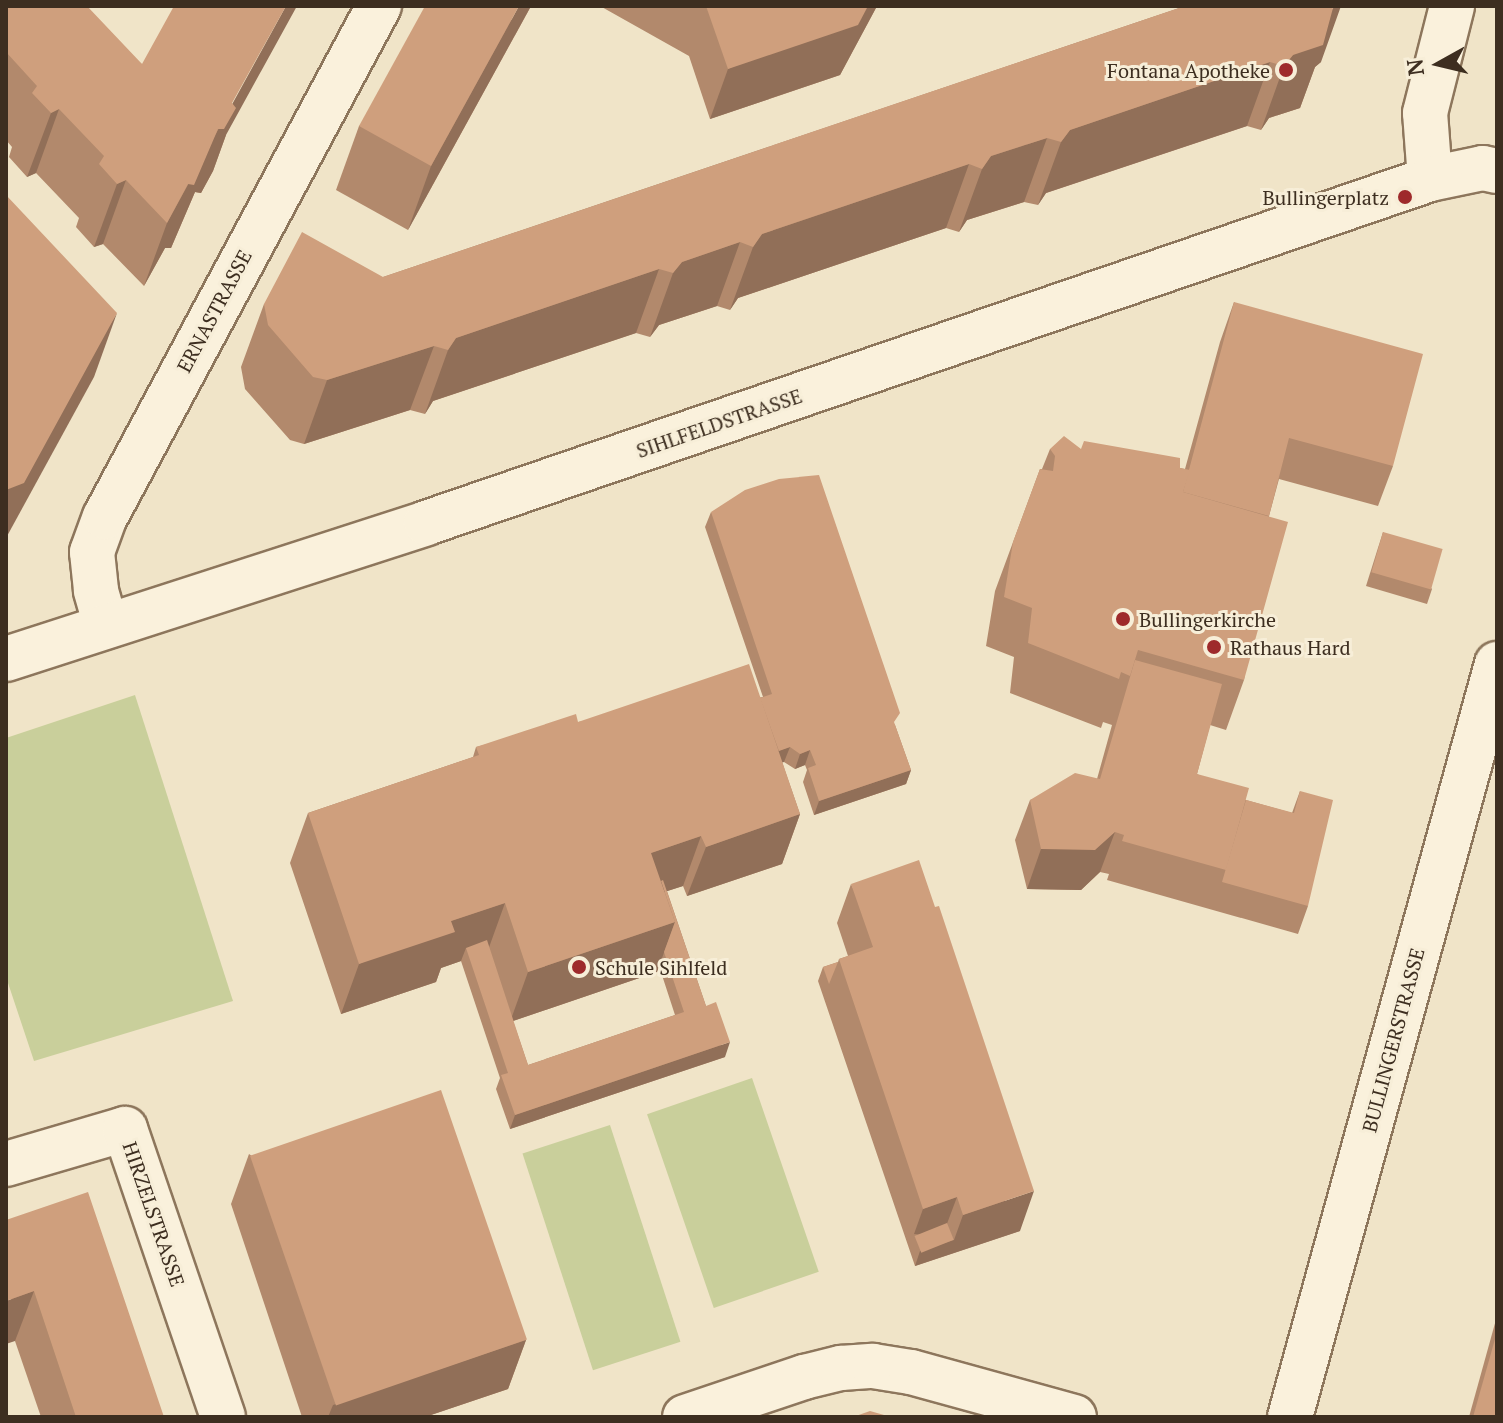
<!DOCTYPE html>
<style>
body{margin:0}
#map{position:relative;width:1503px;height:1423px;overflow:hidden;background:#f0e4c8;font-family:"PT Serif",serif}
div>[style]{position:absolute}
.green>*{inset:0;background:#c9cf9b;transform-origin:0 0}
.roads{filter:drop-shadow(2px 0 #8d765c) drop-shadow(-2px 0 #8d765c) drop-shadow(0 2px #8d765c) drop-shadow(0 -2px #8d765c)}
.minor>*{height:44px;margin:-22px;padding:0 22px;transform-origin:22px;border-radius:22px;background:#faf1dc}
.wall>*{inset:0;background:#b2896c}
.shaded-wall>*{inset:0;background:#916f58}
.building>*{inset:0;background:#cf9f7d;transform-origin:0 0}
.dots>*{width:22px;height:22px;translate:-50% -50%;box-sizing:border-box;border:4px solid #f7eed8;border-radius:50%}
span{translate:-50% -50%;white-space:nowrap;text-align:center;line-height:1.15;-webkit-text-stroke:6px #f7eed8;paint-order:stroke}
.poi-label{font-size:20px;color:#3d2e20}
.right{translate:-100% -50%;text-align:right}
.left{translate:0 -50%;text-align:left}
.street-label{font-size:20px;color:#3d2e20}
.frame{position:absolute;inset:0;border:8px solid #3d2e20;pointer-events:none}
.north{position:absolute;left:1399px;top:24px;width:80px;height:80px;-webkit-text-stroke:6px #f7eed8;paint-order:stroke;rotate:262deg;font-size:22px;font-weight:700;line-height:32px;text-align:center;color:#3d2e20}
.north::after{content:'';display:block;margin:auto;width:28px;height:36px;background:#3d2e20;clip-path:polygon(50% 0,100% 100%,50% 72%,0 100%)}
</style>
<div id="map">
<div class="green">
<div style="clip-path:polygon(135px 695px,233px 1001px,34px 1061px,6px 977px,6px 738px)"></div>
<div style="left:752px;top:1078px;width:205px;height:111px;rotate:71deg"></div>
<div style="left:610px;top:1125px;width:228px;height:92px;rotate:72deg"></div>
</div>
<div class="roads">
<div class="minor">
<div style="left:1430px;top:179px;width:66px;rotate:-94.3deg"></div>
<div style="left:1425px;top:113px;width:110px;rotate:-75.8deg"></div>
<div style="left:106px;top:626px;width:37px;rotate:-106deg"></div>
<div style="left:96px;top:590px;width:38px;rotate:-96deg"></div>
<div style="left:92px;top:552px;width:37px;rotate:-70deg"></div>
<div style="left:105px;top:517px;width:580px;rotate:-61.8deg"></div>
<div style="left:6px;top:659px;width:441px;rotate:-17.9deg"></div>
<div style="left:426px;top:523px;width:1061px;rotate:-18.91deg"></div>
<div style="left:1430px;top:179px;width:54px;rotate:-11.7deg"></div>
<div style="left:1483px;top:168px;width:14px;rotate:12deg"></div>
<div style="left:6px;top:1164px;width:124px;rotate:-16.4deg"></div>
<div style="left:125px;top:1129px;width:304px;rotate:71.2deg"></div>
<div style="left:685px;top:1417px;width:126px;rotate:-18.6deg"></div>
<div style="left:804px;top:1377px;width:38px;rotate:-14deg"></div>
<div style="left:841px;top:1368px;width:32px;rotate:-4deg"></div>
<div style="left:873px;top:1366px;width:38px;rotate:9deg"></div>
<div style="left:911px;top:1372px;width:169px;rotate:15.4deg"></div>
<div style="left:1290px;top:1417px;width:781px;rotate:-74.63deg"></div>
</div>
</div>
<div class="wall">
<div style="clip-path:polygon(6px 6px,142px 64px,226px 135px,213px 171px,201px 193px,195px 192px,171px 248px,165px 248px,144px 286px,103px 244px,94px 247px,76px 227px,79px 218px,36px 173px,27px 177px,9px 157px,12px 147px,6px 140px)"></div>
<div style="clip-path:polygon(531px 6px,408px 230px,336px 190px,359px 126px)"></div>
<div style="clip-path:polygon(600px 6px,877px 6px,840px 75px,710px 119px,689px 56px)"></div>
<div style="clip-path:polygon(1185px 6px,1321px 62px,1315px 67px,1300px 108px,1269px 118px,1261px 130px,1247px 126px,1046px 193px,1038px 205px,1024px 202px,967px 220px,959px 232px,946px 228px,738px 298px,730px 310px,717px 306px,659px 325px,650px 337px,636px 333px,433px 401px,425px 414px,410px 410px,304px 444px,290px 440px,245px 389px,241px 367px,264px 304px,383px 277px)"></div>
<div style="clip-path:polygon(1234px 302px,1393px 466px,1378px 506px,1279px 479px,1269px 516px,1244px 680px,1226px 730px,1210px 725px,1197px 774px,1246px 800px,1292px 813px,1300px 791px,1308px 906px,1298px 934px,1107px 880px,1109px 874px,1100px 872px,1081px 890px,1027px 889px,1015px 840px,1030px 800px,1097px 779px,1112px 725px,1103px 722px,1101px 728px,1010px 693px,1014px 657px,986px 646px,995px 591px,1040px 469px,1042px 469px,1050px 449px,1081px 449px,1185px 469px,1220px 342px)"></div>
<div style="clip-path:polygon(evenodd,711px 512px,895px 725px,911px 770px,906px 784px,814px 815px,803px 782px,807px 770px,805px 765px,795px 769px,784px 762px,782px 762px,800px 814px,782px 864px,687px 896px,683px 886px,667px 891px,706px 1006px,725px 1057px,510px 1129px,496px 1089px,500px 1078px,461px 961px,441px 968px,436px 982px,341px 1014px,290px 863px,308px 813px,473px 757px,476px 747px,578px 722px,763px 697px,705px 527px,711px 512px,659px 966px,675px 1015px,528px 1065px,513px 1021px,657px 972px,659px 966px)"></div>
<div style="clip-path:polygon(1383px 532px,1432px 589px,1427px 604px,1366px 586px)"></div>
<div style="clip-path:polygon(851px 884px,1020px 1231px,915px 1266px,818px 981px,823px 967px,838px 962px,839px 959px,848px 956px,837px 923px)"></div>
<div style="clip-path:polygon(249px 1154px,526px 1340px,508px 1389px,425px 1417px,302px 1417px,231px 1204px)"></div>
<div style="clip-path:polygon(6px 1220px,164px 1417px,41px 1417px,15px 1341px)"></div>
<div style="clip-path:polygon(1497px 1316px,1497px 1417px,1469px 1417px)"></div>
</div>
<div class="shaded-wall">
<div style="clip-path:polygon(286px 6px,297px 6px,226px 135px,213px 171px,201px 193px,195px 192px,171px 248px,165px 248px,144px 286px,167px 223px)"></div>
<div style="clip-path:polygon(519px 6px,531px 6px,408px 230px,431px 166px)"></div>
<div style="clip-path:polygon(868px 6px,877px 6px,840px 75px,710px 119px,728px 69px)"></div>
<div style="clip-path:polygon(1335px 6px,1341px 6px,1321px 62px,1315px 67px,1300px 108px,1269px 118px,1261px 130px,1284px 66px,1293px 55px)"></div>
<div style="clip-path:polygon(1270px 62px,1247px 126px,1046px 193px,1038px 205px,1061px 142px,1070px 130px)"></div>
<div style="clip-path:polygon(59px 109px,36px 173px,27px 177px,51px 113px)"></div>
<div style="clip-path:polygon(1047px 138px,1024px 202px,967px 220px,959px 232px,982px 169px,991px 156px)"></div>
<div style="clip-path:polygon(969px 164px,946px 228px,738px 298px,730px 310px,753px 247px,762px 234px)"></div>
<div style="clip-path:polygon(126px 180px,103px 244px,94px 247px,117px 184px)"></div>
<div style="clip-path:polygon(740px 242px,717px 306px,659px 325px,650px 337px,673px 273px,682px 262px)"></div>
<div style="clip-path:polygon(659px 269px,636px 333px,433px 401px,425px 414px,448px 350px,456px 338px)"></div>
<div style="clip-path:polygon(117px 313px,94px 377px,6px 538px,6px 490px)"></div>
<div style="clip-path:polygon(434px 346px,410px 410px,304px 444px,327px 380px)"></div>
<div style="clip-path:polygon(790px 747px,784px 762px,751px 772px,756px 758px)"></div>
<div style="clip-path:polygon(810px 750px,805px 765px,795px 769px,800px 754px)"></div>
<div style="clip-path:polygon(911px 770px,906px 784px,814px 815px,819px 801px)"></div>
<div style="clip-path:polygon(800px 814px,782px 864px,687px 896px,706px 847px)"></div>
<div style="clip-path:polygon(1115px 832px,1100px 872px,1081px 890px,1027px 889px,1041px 849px)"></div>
<div style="clip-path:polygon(701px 836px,683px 886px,646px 898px,651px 853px)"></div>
<div style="clip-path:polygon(505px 903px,487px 953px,466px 948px,461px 961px,441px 968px,436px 982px,341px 1014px,359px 964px,451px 921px)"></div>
<div style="clip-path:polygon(675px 922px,657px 972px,510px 1022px,528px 972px)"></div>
<div style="clip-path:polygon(730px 1042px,725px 1057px,510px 1129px,515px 1115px)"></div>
<div style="clip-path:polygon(1034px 1191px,1020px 1231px,915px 1266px,920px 1251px,954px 1240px,963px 1215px)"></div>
<div style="clip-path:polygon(957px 1197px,942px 1237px,914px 1234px,923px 1209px)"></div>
<div style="clip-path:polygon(34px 1291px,15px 1341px,6px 1344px,6px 1301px)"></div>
<div style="clip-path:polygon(526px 1340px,508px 1389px,425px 1417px,328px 1417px,333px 1405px)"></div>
</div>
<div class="building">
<div style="clip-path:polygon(6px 6px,87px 6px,142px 64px,174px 6px,286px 6px,232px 103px,236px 108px,224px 129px,218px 129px,194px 185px,188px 184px,167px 223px,126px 180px,117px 184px,99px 164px,104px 156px,59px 109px,51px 113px,32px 93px,37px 86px,6px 52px)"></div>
<div style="clip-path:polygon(425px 6px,519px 6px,431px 166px,359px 126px)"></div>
<div style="clip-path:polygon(706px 6px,868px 6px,858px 25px,728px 69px)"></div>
<div style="clip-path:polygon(1185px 6px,1335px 6px,1333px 8px,1323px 45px,1293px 55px,1284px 66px,1270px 62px,1070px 130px,1061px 142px,1047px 138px,991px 156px,982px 169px,969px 164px,762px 234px,753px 247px,740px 242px,682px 262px,673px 273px,659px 269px,456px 338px,448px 350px,434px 346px,327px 380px,313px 377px,268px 325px,264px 304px,302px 232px,383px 277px)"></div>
<div style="clip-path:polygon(6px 195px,117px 313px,24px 483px,6px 490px,6px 331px,7px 328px,6px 327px)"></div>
<div style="clip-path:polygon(1234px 302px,1423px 354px,1393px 466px,1289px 438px,1269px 516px,1183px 492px)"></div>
<div style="clip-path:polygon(1064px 436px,1081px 449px,1084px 441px,1180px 458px,1180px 468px,1190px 470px,1183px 492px,1288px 522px,1244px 680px,1138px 650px,1130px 676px,1121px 672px,1119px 679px,1028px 643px,1032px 608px,1004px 597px,1013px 542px,1040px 469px,1053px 471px,1055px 456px,1050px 449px)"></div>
<div style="clip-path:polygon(819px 475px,900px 713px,894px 722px,911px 770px,819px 801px,808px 768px,816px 765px,810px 750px,800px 754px,790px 747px,779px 751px,760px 698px,772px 694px,711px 512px,745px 490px,779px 479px)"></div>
<div style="left:1383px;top:532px;width:62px;height:42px;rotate:16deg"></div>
<div style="clip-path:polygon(1135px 660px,1222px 684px,1197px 774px,1249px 788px,1226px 870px,1122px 841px,1124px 835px,1115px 832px,1095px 850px,1041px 849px,1030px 800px,1075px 773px,1100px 779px)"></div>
<div style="clip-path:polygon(749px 664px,800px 814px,706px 847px,701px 836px,651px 853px,675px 922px,528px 972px,505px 903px,451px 921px,455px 932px,359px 964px,308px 813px,479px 755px,476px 747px,576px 714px,578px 722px)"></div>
<div style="clip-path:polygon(1300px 791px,1333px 800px,1308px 906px,1222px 882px,1246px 800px,1294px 813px)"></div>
<div style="clip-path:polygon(919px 860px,935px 907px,939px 906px,1034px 1191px,963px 1215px,957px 1197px,923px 1209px,839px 959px,873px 947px,851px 884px)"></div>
<div style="clip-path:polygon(663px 880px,706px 1006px,716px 1002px,730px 1042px,515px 1115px,501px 1075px,508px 1073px,466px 948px,487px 940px,528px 1065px,684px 1012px,664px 952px,675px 922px,661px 881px)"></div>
<div style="clip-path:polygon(838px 962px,829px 984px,823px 967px)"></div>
<div style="left:441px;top:1090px;width:264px;height:202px;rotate:71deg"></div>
<div style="clip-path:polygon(88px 1192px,164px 1417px,76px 1417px,34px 1291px,6px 1301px,6px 1220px)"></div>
<div style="left:947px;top:1223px;width:18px;height:35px;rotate:68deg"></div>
<div style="clip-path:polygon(1497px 1332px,1497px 1417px,1473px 1417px)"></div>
<div style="clip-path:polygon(870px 1411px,891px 1417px,853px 1417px)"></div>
</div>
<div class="dots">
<div style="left:1286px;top:70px;background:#9e2a2b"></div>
<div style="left:1405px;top:197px;background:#9e2a2b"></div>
<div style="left:1123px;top:619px;background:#9e2a2b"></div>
<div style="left:1214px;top:647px;background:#9e2a2b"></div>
<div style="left:579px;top:967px;background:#9e2a2b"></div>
</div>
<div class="poi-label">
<span class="right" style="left:1270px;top:70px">Fontana Apotheke</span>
<span class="right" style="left:1389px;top:197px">Bullingerplatz</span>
<span class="left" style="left:1139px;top:619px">Bullingerkirche</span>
<span class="left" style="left:1230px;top:647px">Rathaus Hard</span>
<span class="left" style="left:595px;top:967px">Schule Sihlfeld</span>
</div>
<div class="street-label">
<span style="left:214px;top:311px;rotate:-62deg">ERNASTRASSE</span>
<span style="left:719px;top:423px;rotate:-19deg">SIHLFELDSTRASSE</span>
<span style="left:1393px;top:1040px;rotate:-75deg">BULLINGERSTRASSE</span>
<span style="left:154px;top:1214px;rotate:71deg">HIRZELSTRASSE</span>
</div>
<div class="frame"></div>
<div class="north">N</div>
</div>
